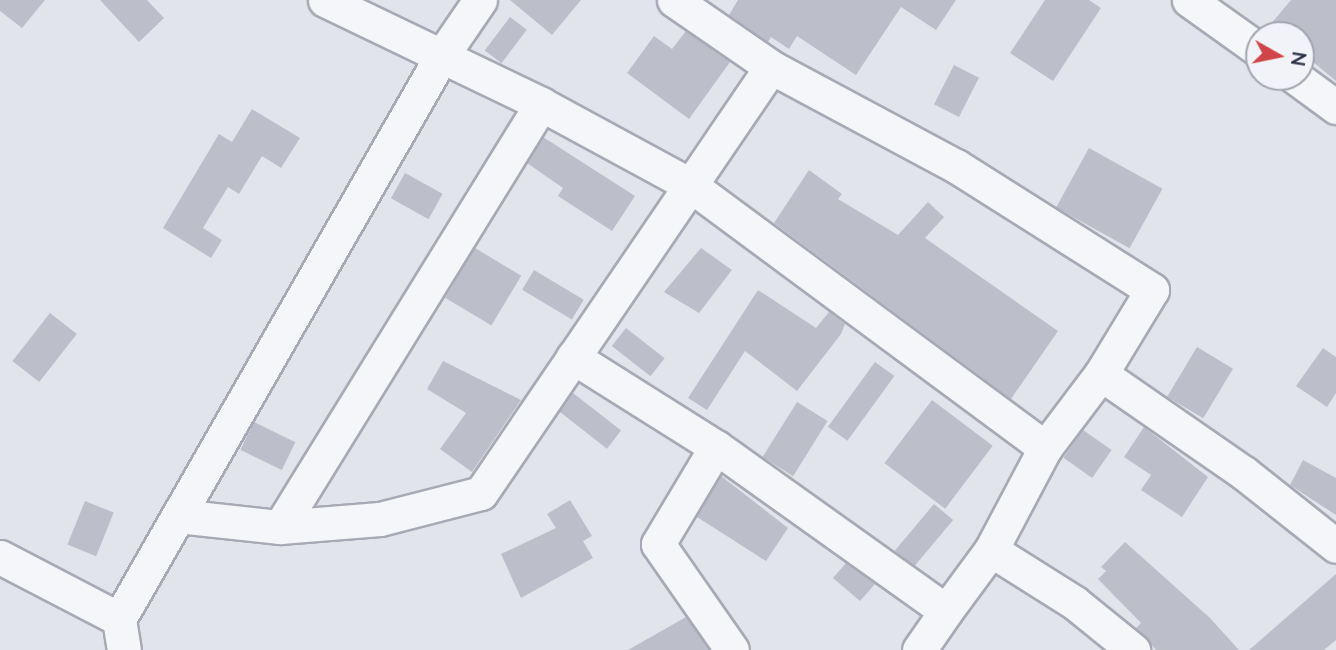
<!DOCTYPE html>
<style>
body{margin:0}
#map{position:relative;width:1336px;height:650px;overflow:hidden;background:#e2e4eb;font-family:Mulish,sans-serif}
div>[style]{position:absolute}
.building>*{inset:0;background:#bcbfca;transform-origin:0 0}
.roads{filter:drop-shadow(2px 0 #a7aab5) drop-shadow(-2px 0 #a7aab5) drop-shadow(0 2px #a7aab5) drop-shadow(0 -2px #a7aab5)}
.minor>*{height:33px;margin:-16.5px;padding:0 16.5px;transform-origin:16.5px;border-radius:16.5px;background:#f5f6f9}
span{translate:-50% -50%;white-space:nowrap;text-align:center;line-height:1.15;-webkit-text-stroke:6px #f2f3f8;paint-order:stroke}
.north{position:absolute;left:1245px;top:21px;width:70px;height:70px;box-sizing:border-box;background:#f2f3f8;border:2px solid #a2a5b0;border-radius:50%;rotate:99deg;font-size:19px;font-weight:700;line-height:28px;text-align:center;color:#2a2f43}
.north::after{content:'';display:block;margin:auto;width:24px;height:32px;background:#d04648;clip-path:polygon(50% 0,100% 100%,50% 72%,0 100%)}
</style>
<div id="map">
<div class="building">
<div style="clip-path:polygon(0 0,45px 0,22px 28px,0 11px)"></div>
<div style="clip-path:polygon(100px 0,147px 0,164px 18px,139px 42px)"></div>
<div style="clip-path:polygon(510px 0,581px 0,552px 35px)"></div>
<div style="clip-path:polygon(738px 0,956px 0,936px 30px,901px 7px,856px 75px,797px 36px,789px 49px,771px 37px,768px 42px,729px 15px)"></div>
<div style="clip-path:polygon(1045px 0,1089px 0,1101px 8px,1053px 81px,1010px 53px)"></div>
<div style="clip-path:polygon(1291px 0,1336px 0,1336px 81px,1301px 52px,1301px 35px,1265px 31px)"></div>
<div style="left:510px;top:17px;width:21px;height:42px;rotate:37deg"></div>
<div style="clip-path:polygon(686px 31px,730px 62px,689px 119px,627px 73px,654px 36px,672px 49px)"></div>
<div style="left:954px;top:65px;width:28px;height:44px;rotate:27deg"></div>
<div style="clip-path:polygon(252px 109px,300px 138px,281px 168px,262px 156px,239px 194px,228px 187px,203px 228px,222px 240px,211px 258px,163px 228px,219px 134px,232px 142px)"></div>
<div style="clip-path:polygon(543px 137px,635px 196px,612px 231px,558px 196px,563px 188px,527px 163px)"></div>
<div style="left:1089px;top:148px;width:84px;height:68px;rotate:29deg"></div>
<div style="clip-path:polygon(809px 170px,842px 194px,838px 199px,898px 235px,928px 202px,944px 217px,925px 238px,1058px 331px,1011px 399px,774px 223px)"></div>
<div style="left:405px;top:173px;width:43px;height:29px;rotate:29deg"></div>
<div style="left:475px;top:248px;width:54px;height:58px;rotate:31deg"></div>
<div style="clip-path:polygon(701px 248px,732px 270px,699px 313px,664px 292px)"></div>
<div style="left:534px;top:270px;width:58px;height:23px;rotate:31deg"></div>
<div style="clip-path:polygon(758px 290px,816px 328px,829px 312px,845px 324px,841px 334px,797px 391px,745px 351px,707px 410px,688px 398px)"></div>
<div style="left:50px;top:313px;width:34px;height:61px;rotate:38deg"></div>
<div style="left:626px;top:328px;width:49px;height:23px;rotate:38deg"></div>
<div style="left:1197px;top:347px;width:42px;height:58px;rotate:31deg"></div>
<div style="clip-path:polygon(1323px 348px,1336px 357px,1336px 393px,1327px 407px,1296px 386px)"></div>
<div style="clip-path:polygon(443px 361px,521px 400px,472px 472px,440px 449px,466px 413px,427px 389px)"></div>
<div style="left:875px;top:362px;width:24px;height:80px;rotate:36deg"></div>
<div style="left:573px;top:393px;width:61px;height:23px;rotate:38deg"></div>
<div style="left:932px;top:400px;width:76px;height:79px;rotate:37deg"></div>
<div style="left:797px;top:402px;width:36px;height:65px;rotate:32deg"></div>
<div style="left:254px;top:422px;width:46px;height:31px;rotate:26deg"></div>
<div style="clip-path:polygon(1144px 427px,1208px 477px,1182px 517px,1141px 490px,1151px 475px,1124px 457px)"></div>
<div style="left:1083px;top:430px;width:35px;height:34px;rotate:35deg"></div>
<div style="clip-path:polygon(1303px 460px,1336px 478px,1336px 515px,1290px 485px)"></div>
<div style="clip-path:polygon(721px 476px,788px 528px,766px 561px,697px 517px)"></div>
<div style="clip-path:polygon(570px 500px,592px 536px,583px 541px,593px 558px,521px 598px,501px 554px,556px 528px,547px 514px)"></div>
<div style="left:85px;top:501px;width:31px;height:47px;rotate:22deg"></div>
<div style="left:934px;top:504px;width:25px;height:61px;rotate:40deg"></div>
<div style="clip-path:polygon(1125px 542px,1210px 618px,1239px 650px,1156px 650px,1136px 628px,1141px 623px,1098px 579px,1106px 571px,1101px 567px)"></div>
<div style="clip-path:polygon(846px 563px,875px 584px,860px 601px,833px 578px)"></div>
<div style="clip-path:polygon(1336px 574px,1336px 640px,1324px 650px,1249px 650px)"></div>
<div style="clip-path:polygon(686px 617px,709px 650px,628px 650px)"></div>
</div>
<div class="roads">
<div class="minor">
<div style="left:325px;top:0;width:240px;rotate:25.7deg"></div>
<div style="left:541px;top:104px;width:170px;rotate:28.5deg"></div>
<div style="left:690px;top:185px;width:442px;rotate:36.5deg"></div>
<div style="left:1045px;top:448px;width:93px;rotate:-52.9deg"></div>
<div style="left:1101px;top:374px;width:174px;rotate:34.7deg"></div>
<div style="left:1244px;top:473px;width:117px;rotate:38.4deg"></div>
<div style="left:674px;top:0;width:118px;rotate:34.6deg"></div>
<div style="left:771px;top:67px;width:210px;rotate:28.2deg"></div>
<div style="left:956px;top:166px;width:232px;rotate:32.3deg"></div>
<div style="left:1152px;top:290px;width:98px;rotate:121.3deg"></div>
<div style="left:1189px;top:0;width:86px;rotate:35.5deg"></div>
<div style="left:1295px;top:77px;width:51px;rotate:36.2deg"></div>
<div style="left:573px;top:357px;width:169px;rotate:32.2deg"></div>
<div style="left:716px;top:447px;width:282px;rotate:35.5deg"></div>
<div style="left:946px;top:611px;width:76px;rotate:-53.6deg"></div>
<div style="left:991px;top:550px;width:115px;rotate:-62.1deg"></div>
<div style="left:716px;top:447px;width:113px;rotate:120.9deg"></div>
<div style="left:658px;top:544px;width:129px;rotate:55.1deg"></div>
<div style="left:178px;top:516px;width:103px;rotate:6.2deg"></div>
<div style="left:280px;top:527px;width:100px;rotate:-4.6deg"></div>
<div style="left:380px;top:519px;width:104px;rotate:-14.4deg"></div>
<div style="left:481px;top:493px;width:515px;rotate:-55.75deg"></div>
<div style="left:280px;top:527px;width:497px;rotate:-58.3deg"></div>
<div style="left:991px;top:550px;width:99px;rotate:32.2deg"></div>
<div style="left:1075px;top:603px;width:75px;rotate:39deg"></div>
<div style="left:0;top:557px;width:134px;rotate:27.5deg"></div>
<div style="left:119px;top:619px;width:31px;rotate:81deg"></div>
<div style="left:119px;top:619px;width:648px;rotate:-60.19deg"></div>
<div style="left:441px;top:57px;width:69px;rotate:-55.6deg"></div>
<div style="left:919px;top:650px;width:47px;rotate:-55.3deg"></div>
</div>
</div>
<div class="north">N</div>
</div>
